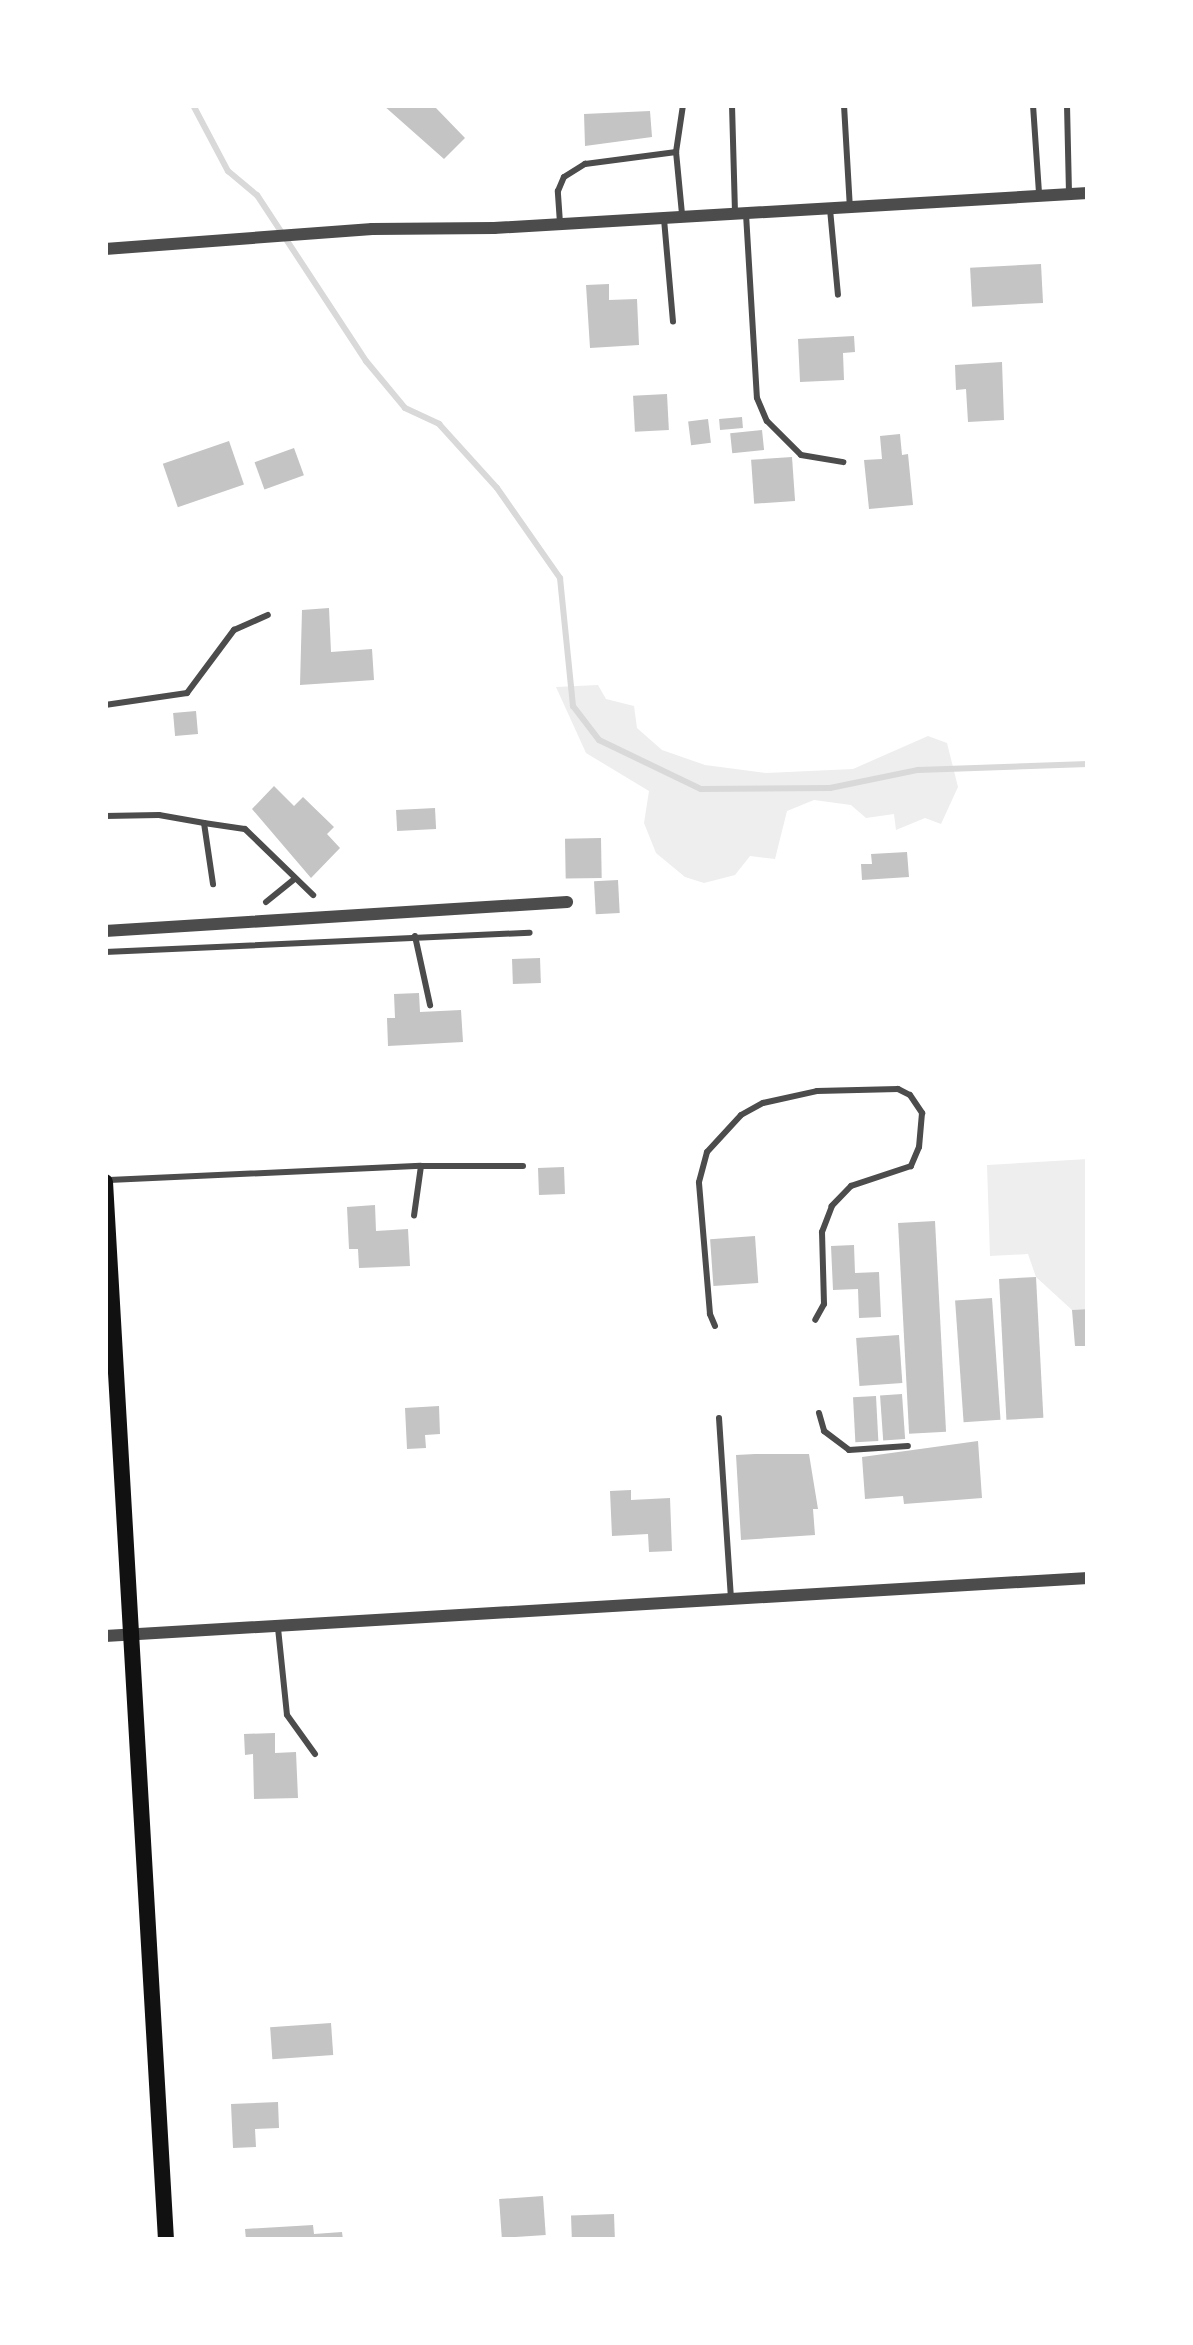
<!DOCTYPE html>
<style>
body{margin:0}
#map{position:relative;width:1193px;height:2345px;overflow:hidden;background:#fff;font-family:"Open Sans",sans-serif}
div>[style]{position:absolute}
.green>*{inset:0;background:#eee}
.stream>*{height:6px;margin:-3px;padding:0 3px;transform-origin:3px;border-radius:3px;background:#d9d9d9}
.building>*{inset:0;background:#c4c4c4;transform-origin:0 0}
.service>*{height:6px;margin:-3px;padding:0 3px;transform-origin:3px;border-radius:3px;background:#4c4c4c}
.minor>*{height:12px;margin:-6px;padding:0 6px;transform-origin:6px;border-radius:6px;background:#4c4c4c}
.secondary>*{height:16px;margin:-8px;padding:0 8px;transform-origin:8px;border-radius:8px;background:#111}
span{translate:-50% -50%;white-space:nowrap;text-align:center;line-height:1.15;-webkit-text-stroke:10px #fff;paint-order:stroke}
.frame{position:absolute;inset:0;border:108px solid #fff;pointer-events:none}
</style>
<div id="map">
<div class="green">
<div style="clip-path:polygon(598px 685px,606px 699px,634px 706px,637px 728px,662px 750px,705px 765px,766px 773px,853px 769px,928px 736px,947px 743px,958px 787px,941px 824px,925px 818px,896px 830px,894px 814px,866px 818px,851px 805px,814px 800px,787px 811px,775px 859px,750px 856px,735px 875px,704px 883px,685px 877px,656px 853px,644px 823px,649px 791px,586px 753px,556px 687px)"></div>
<div style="clip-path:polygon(1088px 1159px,1088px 1309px,1072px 1310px,1036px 1277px,1028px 1254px,990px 1256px,987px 1165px)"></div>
</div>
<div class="stream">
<div style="left:193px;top:105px;width:75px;rotate:62.1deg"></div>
<div style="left:228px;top:171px;width:38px;rotate:40deg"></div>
<div style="left:257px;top:195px;width:199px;rotate:56.7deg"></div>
<div style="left:366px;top:361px;width:61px;rotate:50.3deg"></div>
<div style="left:405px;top:408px;width:38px;rotate:25deg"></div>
<div style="left:439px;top:424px;width:86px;rotate:47.8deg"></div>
<div style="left:497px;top:488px;width:110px;rotate:55deg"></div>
<div style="left:560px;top:578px;width:129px;rotate:84.2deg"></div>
<div style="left:573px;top:706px;width:43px;rotate:52.6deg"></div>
<div style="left:599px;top:740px;width:113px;rotate:25.7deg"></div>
<div style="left:701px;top:789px;width:129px;rotate:-0.4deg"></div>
<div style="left:830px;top:788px;width:90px;rotate:-11.6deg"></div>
<div style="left:918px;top:770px;width:170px;rotate:-2deg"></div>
</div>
<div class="building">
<div style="clip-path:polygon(383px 105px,439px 105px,436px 108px,465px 138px,444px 159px)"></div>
<div style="clip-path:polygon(650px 111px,652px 137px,585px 146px,584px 114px)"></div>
<div style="left:1041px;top:264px;width:39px;height:71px;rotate:87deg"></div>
<div style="clip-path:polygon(609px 284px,609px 300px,637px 299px,639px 345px,590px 348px,586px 285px)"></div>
<div style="clip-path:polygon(854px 336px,855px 352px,843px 353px,844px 380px,800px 382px,798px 339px)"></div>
<div style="clip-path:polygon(1002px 362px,1004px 420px,968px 422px,966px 389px,956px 390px,955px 365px)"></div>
<div style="left:667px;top:394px;width:36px;height:34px;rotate:87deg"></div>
<div style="left:742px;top:417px;width:11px;height:23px;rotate:85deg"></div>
<div style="left:708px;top:419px;width:24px;height:20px;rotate:83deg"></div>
<div style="left:762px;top:430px;width:20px;height:32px;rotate:84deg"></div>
<div style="clip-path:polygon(900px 434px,902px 455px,908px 454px,913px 505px,869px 509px,864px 460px,882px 459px,880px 436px)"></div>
<div style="left:229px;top:441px;width:46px;height:70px;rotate:71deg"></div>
<div style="left:294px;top:448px;width:29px;height:42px;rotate:70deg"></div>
<div style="left:792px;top:457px;width:44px;height:41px;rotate:86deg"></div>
<div style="clip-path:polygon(329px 608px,331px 652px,372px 649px,374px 680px,300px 685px,302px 610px)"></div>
<div style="left:196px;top:711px;width:23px;height:23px;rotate:85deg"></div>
<div style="clip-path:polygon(274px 786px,294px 806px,303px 797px,334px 827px,327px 834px,340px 848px,311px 878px,252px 809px)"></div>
<div style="left:435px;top:808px;width:21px;height:39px;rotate:87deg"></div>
<div style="left:601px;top:838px;width:40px;height:36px;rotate:89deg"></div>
<div style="clip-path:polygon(907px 852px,909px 877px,862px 880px,861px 864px,872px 864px,871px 854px)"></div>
<div style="left:618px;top:880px;width:33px;height:24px;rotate:87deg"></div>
<div style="left:540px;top:958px;width:25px;height:28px;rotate:88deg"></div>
<div style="clip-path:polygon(419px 993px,420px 1012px,461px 1010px,463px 1042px,388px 1046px,387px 1018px,395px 1018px,394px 994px)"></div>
<div style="left:564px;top:1167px;width:27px;height:26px;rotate:88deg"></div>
<div style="clip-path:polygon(375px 1205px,376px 1231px,408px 1229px,410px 1266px,359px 1268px,358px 1249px,349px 1249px,347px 1207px)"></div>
<div style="left:935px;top:1221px;width:211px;height:37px;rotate:87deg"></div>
<div style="left:755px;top:1236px;width:47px;height:45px;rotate:86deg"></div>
<div style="clip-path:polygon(854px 1245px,855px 1273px,879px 1272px,881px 1317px,859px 1318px,858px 1289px,833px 1290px,831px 1246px)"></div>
<div style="left:1036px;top:1277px;width:141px;height:37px;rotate:87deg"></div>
<div style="left:992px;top:1298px;width:122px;height:37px;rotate:86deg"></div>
<div style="clip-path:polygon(1088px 1309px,1088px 1346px,1075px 1346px,1072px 1310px)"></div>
<div style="left:899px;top:1335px;width:48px;height:43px;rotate:86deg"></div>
<div style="left:902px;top:1394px;width:45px;height:22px;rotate:86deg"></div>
<div style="left:876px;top:1396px;width:45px;height:23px;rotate:87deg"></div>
<div style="clip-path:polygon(439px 1406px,440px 1434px,425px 1435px,426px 1448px,407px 1449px,405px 1408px)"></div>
<div style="clip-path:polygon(978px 1441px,982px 1498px,904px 1504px,903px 1496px,865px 1499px,862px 1457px)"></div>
<div style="clip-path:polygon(755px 1454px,809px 1454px,818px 1509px,813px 1509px,815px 1535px,741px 1540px,736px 1455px)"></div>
<div style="clip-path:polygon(631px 1490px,631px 1500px,670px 1498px,672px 1551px,649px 1552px,648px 1534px,612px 1536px,610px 1491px)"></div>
<div style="clip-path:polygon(275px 1733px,275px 1753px,296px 1752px,298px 1798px,254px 1799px,253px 1754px,245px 1755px,244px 1734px)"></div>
<div style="left:331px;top:2023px;width:32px;height:61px;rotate:86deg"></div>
<div style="clip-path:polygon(278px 2102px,279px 2128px,255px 2129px,256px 2147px,233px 2148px,231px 2104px)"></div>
<div style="left:543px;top:2196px;width:39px;height:44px;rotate:86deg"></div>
<div style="left:614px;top:2214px;width:26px;height:43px;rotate:88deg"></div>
<div style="clip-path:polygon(313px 2225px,314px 2234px,342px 2232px,343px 2240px,246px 2240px,245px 2229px)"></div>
</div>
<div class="service">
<div style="left:732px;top:105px;width:106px;rotate:88.4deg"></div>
<div style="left:844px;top:105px;width:103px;rotate:86.7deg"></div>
<div style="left:1033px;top:105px;width:88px;rotate:86.1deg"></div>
<div style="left:1067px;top:105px;width:86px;rotate:88.7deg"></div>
<div style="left:830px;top:209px;width:86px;rotate:84.7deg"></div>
<div style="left:682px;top:214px;width:62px;rotate:-95.5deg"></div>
<div style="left:676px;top:152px;width:48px;rotate:-81.5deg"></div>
<div style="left:746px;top:214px;width:184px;rotate:86.6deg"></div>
<div style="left:757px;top:398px;width:25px;rotate:67deg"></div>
<div style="left:767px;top:421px;width:48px;rotate:45deg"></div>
<div style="left:801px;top:455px;width:43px;rotate:9.5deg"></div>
<div style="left:664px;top:219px;width:103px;rotate:85deg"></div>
<div style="left:560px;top:223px;width:32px;rotate:-94deg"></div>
<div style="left:558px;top:191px;width:15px;rotate:-67deg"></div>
<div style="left:564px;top:177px;width:25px;rotate:-32deg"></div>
<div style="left:585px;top:164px;width:92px;rotate:-7.5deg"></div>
<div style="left:105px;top:705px;width:83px;rotate:-8.3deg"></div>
<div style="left:187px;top:693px;width:79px;rotate:-53.3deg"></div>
<div style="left:234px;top:630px;width:37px;rotate:-24deg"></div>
<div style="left:105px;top:816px;width:54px;rotate:-1.1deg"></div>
<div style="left:159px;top:815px;width:46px;rotate:10.1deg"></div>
<div style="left:204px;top:823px;width:62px;rotate:81.6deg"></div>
<div style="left:204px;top:823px;width:41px;rotate:8.3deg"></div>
<div style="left:245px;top:829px;width:95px;rotate:44.1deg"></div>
<div style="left:266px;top:902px;width:36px;rotate:-39deg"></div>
<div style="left:415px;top:936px;width:71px;rotate:77.7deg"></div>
<div style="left:105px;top:952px;width:425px;rotate:-2.6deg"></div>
<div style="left:421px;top:1166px;width:102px"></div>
<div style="left:109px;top:1180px;width:312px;rotate:-2.6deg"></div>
<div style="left:421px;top:1166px;width:50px;rotate:98deg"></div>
<div style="left:715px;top:1326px;width:13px;rotate:-113deg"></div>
<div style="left:710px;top:1314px;width:132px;rotate:-94.8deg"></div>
<div style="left:699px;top:1182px;width:31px;rotate:-75deg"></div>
<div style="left:707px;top:1152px;width:50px;rotate:-47.4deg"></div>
<div style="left:741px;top:1115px;width:25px;rotate:-29deg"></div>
<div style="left:763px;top:1103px;width:55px;rotate:-12.5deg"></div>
<div style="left:817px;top:1091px;width:81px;rotate:-1.4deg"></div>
<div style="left:898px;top:1089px;width:13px;rotate:27deg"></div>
<div style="left:910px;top:1095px;width:22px;rotate:56deg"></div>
<div style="left:922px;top:1113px;width:34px;rotate:95deg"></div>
<div style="left:919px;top:1147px;width:21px;rotate:113deg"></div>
<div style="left:911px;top:1166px;width:63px;rotate:161.6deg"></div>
<div style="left:851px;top:1186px;width:28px;rotate:134deg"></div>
<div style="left:832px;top:1206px;width:28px;rotate:111deg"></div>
<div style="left:822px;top:1232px;width:72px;rotate:88.4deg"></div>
<div style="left:824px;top:1304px;width:18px;rotate:119deg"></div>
<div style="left:819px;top:1413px;width:19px;rotate:74deg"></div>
<div style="left:824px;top:1431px;width:31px;rotate:37deg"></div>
<div style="left:849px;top:1450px;width:59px;rotate:-3.9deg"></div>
<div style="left:719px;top:1418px;width:180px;rotate:86.2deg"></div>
<div style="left:278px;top:1628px;width:87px;rotate:84.1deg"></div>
<div style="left:287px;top:1715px;width:48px;rotate:54.3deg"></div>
</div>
<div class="minor">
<div style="left:105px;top:249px;width:268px;rotate:-4.3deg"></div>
<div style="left:372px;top:229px;width:122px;rotate:-0.5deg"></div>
<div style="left:494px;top:228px;width:595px;rotate:-3.37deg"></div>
<div style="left:105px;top:931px;width:463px;rotate:-3.6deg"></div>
<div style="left:105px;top:1636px;width:985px;rotate:-3.38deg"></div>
</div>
<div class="secondary">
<div style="left:105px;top:1182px;width:1060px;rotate:86.7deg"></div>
</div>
<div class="frame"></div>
</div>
